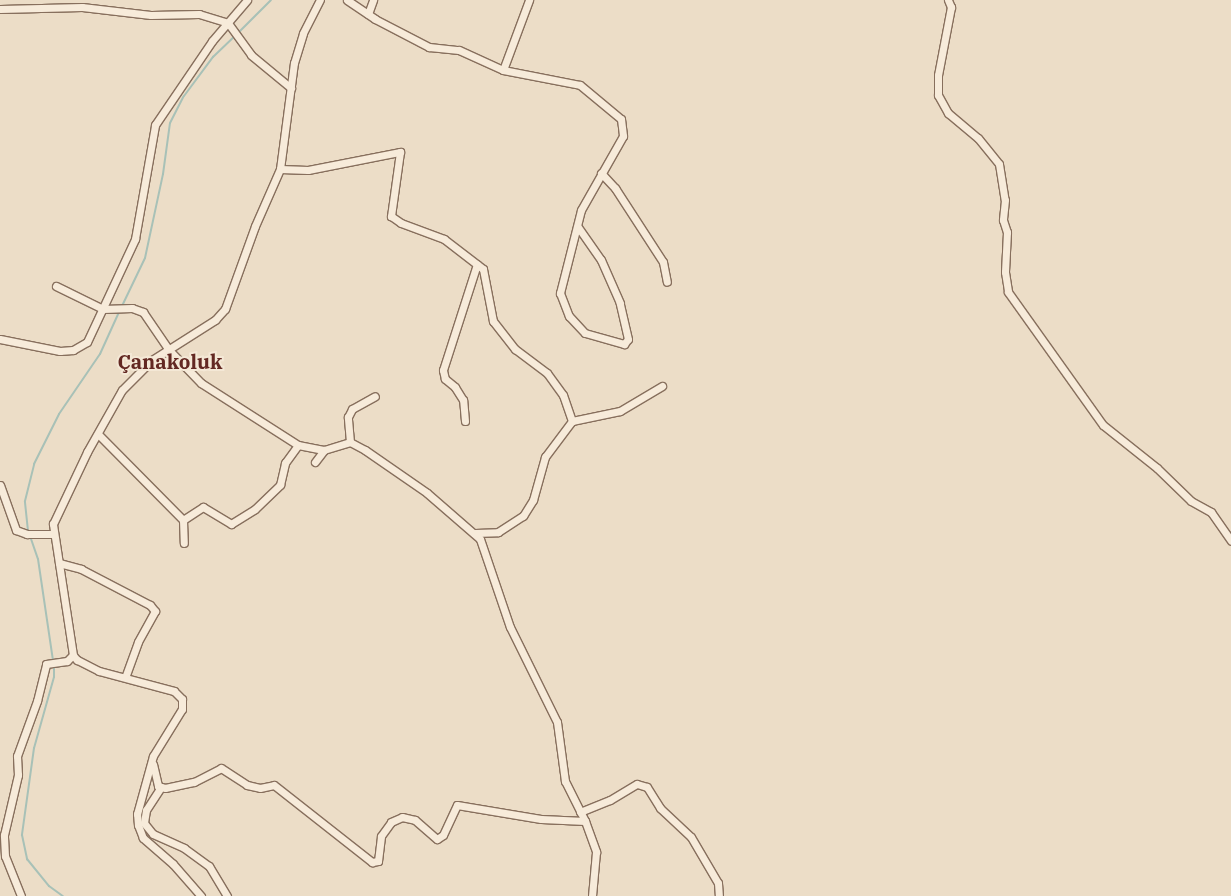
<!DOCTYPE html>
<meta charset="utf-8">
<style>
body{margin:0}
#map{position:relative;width:1231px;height:896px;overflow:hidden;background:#ecddc7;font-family:"IBM Plex Serif",serif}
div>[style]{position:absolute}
.stream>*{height:2px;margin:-1px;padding:0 1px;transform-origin:1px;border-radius:1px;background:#a8c1b7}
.roads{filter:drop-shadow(1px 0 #876f5d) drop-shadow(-1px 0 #876f5d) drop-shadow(0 1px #876f5d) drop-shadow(0 -1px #876f5d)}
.minor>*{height:7px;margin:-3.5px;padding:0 3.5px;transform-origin:3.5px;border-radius:3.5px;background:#f7ebda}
span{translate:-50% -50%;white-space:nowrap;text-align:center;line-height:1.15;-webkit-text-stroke:4px #f4e8d6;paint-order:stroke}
.quarter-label{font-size:20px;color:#632822;font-weight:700}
</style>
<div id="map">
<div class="stream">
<div style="left:239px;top:32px;width:45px;rotate:-45deg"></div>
<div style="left:122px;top:306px;width:53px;rotate:-64.4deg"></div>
<div style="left:145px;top:258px;width:86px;rotate:-77.9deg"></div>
<div style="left:163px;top:174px;width:51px;rotate:-82.2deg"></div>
<div style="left:170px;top:123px;width:30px;rotate:-63deg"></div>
<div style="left:184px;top:96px;width:49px;rotate:-53.4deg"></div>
<div style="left:213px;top:57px;width:30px;rotate:-44deg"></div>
<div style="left:28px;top:531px;width:30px;rotate:-96deg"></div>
<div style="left:25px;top:501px;width:38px;rotate:-76deg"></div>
<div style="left:34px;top:464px;width:56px;rotate:-63.4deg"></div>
<div style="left:59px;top:414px;width:73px;rotate:-55.7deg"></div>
<div style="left:100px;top:354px;width:48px;rotate:-65.6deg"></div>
<div style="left:30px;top:536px;width:24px;rotate:71deg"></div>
<div style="left:38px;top:559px;width:103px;rotate:81.6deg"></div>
<div style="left:54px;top:665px;width:12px;rotate:90deg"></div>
<div style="left:54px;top:677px;width:74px;rotate:105.7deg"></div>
<div style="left:34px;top:748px;width:88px;rotate:97.9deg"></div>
<div style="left:22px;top:835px;width:25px;rotate:78deg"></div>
<div style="left:27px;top:859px;width:35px;rotate:51deg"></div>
<div style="left:49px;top:886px;width:17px;rotate:36deg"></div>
</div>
<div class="roads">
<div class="minor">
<div style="left:347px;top:0;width:34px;rotate:34deg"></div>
<div style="left:375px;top:19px;width:61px;rotate:27.4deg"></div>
<div style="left:429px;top:47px;width:30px;rotate:6deg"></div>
<div style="left:459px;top:50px;width:48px;rotate:24.4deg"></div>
<div style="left:503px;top:70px;width:78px;rotate:11deg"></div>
<div style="left:580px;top:85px;width:53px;rotate:39.7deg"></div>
<div style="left:621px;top:119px;width:17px;rotate:83deg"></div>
<div style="left:623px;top:136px;width:85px;rotate:119.6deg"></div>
<div style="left:581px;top:210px;width:86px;rotate:104.2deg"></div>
<div style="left:560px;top:293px;width:25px;rotate:69deg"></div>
<div style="left:569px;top:316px;width:23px;rotate:47deg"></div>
<div style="left:585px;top:333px;width:41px;rotate:15.8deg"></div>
<div style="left:624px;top:344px;width:6px;rotate:-51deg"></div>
<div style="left:628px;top:339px;width:37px;rotate:-103deg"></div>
<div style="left:620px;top:303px;width:47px;rotate:-113.8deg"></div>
<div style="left:601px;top:260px;width:40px;rotate:-124.9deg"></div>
<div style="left:948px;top:0;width:8px;rotate:67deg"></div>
<div style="left:951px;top:7px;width:69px;rotate:100.8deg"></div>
<div style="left:938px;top:75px;width:20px;rotate:90deg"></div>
<div style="left:938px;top:95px;width:21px;rotate:61deg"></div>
<div style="left:948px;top:113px;width:39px;rotate:40deg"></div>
<div style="left:978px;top:138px;width:33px;rotate:51deg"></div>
<div style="left:999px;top:164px;width:36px;rotate:81deg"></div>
<div style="left:1005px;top:200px;width:20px;rotate:96deg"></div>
<div style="left:1003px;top:220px;width:13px;rotate:72deg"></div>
<div style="left:1007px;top:232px;width:40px;rotate:92.9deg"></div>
<div style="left:1005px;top:272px;width:20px;rotate:81deg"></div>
<div style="left:1008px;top:292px;width:163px;rotate:54.5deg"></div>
<div style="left:1103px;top:425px;width:69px;rotate:38.5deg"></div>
<div style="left:1157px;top:468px;width:47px;rotate:44.1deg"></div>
<div style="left:1191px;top:501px;width:23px;rotate:29deg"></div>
<div style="left:1211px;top:512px;width:35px;rotate:55deg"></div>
<div style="left:0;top:9px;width:82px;rotate:-1.4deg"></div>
<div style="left:82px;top:7px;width:69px;rotate:6.6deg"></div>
<div style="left:151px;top:15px;width:48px;rotate:-1.2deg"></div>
<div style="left:199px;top:14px;width:30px;rotate:17deg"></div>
<div style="left:228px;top:23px;width:39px;rotate:54deg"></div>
<div style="left:251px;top:55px;width:52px;rotate:39.5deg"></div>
<div style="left:368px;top:14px;width:15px;rotate:-70deg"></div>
<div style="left:503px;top:70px;width:75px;rotate:-69.6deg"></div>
<div style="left:280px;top:169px;width:28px;rotate:2deg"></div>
<div style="left:308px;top:170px;width:94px;rotate:-11.1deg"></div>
<div style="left:400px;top:152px;width:65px;rotate:98deg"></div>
<div style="left:391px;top:216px;width:12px;rotate:35deg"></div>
<div style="left:401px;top:223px;width:46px;rotate:20.4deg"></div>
<div style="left:444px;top:239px;width:49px;rotate:37.6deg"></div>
<div style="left:483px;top:269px;width:53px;rotate:79.1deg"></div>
<div style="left:493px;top:321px;width:36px;rotate:52deg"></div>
<div style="left:515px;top:349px;width:40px;rotate:37deg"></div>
<div style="left:547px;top:373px;width:27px;rotate:54deg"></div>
<div style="left:563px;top:395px;width:28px;rotate:71deg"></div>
<div style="left:601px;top:173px;width:21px;rotate:47deg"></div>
<div style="left:615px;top:188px;width:88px;rotate:57deg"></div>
<div style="left:663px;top:262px;width:20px;rotate:79deg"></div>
<div style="left:56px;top:286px;width:52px;rotate:26.1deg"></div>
<div style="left:103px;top:309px;width:29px;rotate:-2deg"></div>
<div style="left:132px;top:308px;width:12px;rotate:20deg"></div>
<div style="left:143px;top:312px;width:46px;rotate:55.6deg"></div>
<div style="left:169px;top:350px;width:46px;rotate:45.9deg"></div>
<div style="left:201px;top:383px;width:115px;rotate:32.6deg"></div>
<div style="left:298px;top:445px;width:26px;rotate:11deg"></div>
<div style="left:324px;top:450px;width:27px;rotate:-17deg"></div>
<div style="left:350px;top:442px;width:17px;rotate:28deg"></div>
<div style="left:365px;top:450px;width:75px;rotate:34.7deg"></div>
<div style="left:427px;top:493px;width:70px;rotate:41deg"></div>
<div style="left:480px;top:539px;width:93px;rotate:71.2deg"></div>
<div style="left:510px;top:627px;width:106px;rotate:63.7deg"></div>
<div style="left:557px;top:722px;width:60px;rotate:82.3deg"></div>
<div style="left:565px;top:781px;width:45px;rotate:63.4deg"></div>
<div style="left:585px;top:821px;width:33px;rotate:70deg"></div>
<div style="left:596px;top:852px;width:44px;rotate:95.2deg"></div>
<div style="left:0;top:339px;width:61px;rotate:11.3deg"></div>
<div style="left:60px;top:351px;width:13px;rotate:-4deg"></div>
<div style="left:73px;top:350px;width:16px;rotate:-30deg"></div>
<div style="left:87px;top:342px;width:114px;rotate:-65deg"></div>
<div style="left:135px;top:239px;width:116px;rotate:-80deg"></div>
<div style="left:155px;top:125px;width:102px;rotate:-55.8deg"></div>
<div style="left:212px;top:41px;width:54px;rotate:-49.5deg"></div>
<div style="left:465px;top:421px;width:21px;rotate:-95deg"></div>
<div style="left:463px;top:400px;width:15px;rotate:-122deg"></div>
<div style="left:455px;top:387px;width:13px;rotate:-141deg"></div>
<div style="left:445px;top:379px;width:9px;rotate:-103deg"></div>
<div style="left:443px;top:370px;width:111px;rotate:-72.2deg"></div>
<div style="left:98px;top:434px;width:121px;rotate:45.3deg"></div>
<div style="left:183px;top:520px;width:24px;rotate:-33deg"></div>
<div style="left:203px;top:507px;width:33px;rotate:31deg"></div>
<div style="left:231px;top:524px;width:28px;rotate:-32deg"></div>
<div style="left:255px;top:509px;width:35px;rotate:-44deg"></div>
<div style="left:280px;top:485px;width:23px;rotate:-77deg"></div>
<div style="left:285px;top:463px;width:22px;rotate:-54deg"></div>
<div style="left:350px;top:442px;width:25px;rotate:-95deg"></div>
<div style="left:348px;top:417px;width:9px;rotate:-63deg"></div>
<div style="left:352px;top:409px;width:26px;rotate:-29deg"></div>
<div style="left:315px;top:462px;width:15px;rotate:-53deg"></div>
<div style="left:0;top:485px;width:48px;rotate:70.4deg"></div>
<div style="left:16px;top:530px;width:12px;rotate:20deg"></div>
<div style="left:27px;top:534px;width:27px"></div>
<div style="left:183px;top:520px;width:23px;rotate:88deg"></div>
<div style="left:475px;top:533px;width:23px;rotate:-2deg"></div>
<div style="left:498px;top:532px;width:30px;rotate:-33deg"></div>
<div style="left:523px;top:516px;width:19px;rotate:-58deg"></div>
<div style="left:533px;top:500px;width:45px;rotate:-74.4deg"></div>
<div style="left:545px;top:457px;width:45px;rotate:-53.1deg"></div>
<div style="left:572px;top:421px;width:49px;rotate:-11.8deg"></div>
<div style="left:620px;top:411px;width:49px;rotate:-30.8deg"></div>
<div style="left:59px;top:563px;width:23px;rotate:15deg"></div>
<div style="left:81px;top:569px;width:78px;rotate:27.6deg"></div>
<div style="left:150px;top:605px;width:8px;rotate:50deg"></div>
<div style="left:155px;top:611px;width:35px;rotate:119deg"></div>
<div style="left:138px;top:642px;width:37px;rotate:110deg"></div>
<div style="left:153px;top:764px;width:23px;rotate:77deg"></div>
<div style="left:158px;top:786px;width:7px;rotate:16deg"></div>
<div style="left:165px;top:788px;width:30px;rotate:-12deg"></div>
<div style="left:194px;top:782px;width:30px;rotate:-27deg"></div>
<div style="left:221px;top:768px;width:31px;rotate:33deg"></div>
<div style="left:247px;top:785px;width:13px;rotate:13deg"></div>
<div style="left:260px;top:788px;width:14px;rotate:-12deg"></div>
<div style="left:274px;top:785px;width:125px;rotate:38.2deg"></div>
<div style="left:372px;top:862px;width:6px;rotate:-9deg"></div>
<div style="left:378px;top:861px;width:25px;rotate:-83deg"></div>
<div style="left:381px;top:836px;width:17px;rotate:-54deg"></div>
<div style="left:391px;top:822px;width:12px;rotate:-24deg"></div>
<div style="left:402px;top:817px;width:13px;rotate:13deg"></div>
<div style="left:415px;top:820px;width:29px;rotate:41deg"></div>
<div style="left:437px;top:839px;width:7px;rotate:-34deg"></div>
<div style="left:443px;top:835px;width:33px;rotate:-65deg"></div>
<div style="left:457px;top:805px;width:85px;rotate:9.5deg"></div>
<div style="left:541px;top:819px;width:44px;rotate:2.6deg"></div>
<div style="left:161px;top:787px;width:27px;rotate:123deg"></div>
<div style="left:146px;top:810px;width:13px;rotate:99deg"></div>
<div style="left:144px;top:823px;width:14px;rotate:51deg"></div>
<div style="left:153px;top:834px;width:34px;rotate:24deg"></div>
<div style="left:184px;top:848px;width:31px;rotate:36deg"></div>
<div style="left:209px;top:866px;width:35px;rotate:59deg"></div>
<div style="left:580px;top:812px;width:32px;rotate:-22deg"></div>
<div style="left:610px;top:800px;width:31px;rotate:-31deg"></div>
<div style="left:637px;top:784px;width:10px;rotate:17deg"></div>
<div style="left:647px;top:787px;width:25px;rotate:58deg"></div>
<div style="left:660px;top:808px;width:42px;rotate:43.1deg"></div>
<div style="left:691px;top:837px;width:53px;rotate:59.6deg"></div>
<div style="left:718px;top:883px;width:13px;rotate:86deg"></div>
<div style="left:21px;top:896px;width:43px;rotate:-111.8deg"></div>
<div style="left:5px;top:856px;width:21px;rotate:-93deg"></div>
<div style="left:4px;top:835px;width:62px;rotate:-76.9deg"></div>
<div style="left:18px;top:775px;width:19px;rotate:-93deg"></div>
<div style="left:17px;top:756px;width:59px;rotate:-70deg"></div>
<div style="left:37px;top:701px;width:38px;rotate:-76deg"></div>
<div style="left:46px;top:664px;width:21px;rotate:-8deg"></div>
<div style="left:67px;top:661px;width:8px;rotate:-45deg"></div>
<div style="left:201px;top:896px;width:43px;rotate:-131.2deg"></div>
<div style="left:173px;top:864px;width:40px;rotate:-139deg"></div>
<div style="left:143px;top:838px;width:14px;rotate:-111deg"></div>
<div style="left:138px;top:825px;width:11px;rotate:-95deg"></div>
<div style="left:137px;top:814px;width:60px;rotate:-74.6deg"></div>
<div style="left:153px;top:756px;width:55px;rotate:-58.3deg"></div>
<div style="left:182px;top:709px;width:10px;rotate:-90deg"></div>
<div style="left:182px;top:699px;width:11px;rotate:-135deg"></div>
<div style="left:174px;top:691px;width:78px;rotate:-165.1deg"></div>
<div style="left:99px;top:671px;width:25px;rotate:-153deg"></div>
<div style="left:77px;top:660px;width:6px;rotate:-129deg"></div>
<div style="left:73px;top:655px;width:133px;rotate:-98.7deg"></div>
<div style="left:53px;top:524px;width:80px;rotate:-64.7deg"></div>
<div style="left:87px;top:452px;width:71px;rotate:-60.6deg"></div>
<div style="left:122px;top:390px;width:42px;rotate:-45deg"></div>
<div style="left:152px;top:360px;width:75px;rotate:-32.4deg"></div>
<div style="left:215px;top:320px;width:15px;rotate:-48deg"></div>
<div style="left:225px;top:309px;width:88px;rotate:-70.1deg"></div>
<div style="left:255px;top:226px;width:62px;rotate:-66.3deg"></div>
<div style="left:280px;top:169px;width:107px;rotate:-82.5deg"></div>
<div style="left:294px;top:63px;width:31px;rotate:-73deg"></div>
<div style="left:303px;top:33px;width:37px;rotate:-63deg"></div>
</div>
</div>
<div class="quarter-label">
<span style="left:170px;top:361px">Çanakoluk</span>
</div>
</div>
